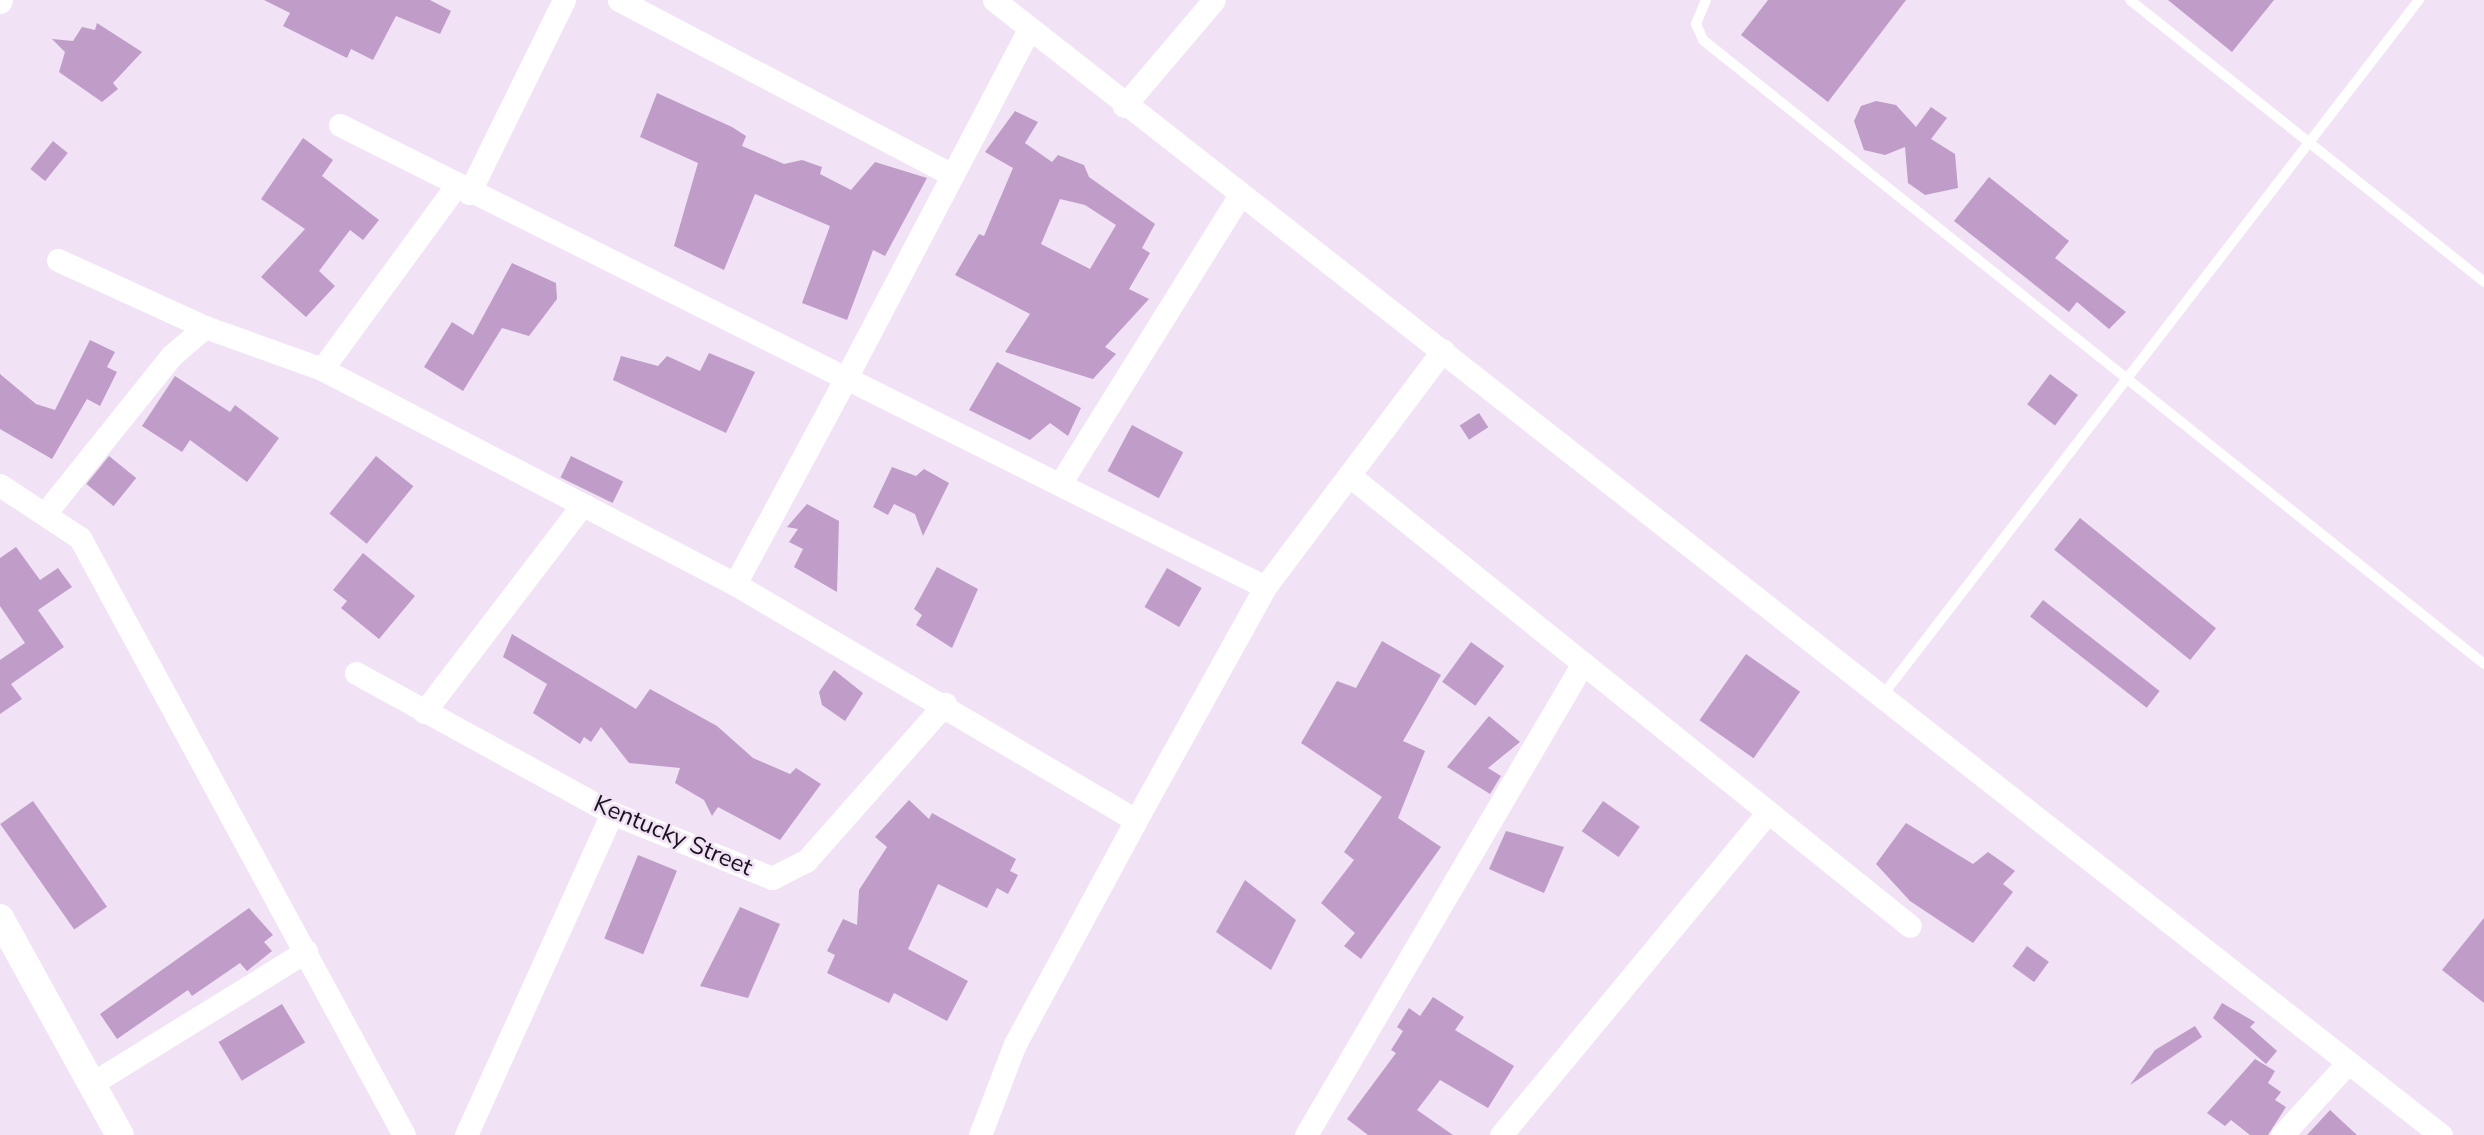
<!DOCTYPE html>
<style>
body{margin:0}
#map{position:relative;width:2484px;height:1135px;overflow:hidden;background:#f1e2f5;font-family:"Nunito Sans",sans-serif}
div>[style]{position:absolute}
.building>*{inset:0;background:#bf9dc8;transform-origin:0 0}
.service>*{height:10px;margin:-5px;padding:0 5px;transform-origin:5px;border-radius:5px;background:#fff}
.minor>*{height:23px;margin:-11.5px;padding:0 11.5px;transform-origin:11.5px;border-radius:11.5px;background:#fff}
.tertiary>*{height:28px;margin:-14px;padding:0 14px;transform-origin:14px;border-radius:14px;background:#fff}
span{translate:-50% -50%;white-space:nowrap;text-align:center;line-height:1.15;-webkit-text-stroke:5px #f1e2f5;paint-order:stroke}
.street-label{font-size:24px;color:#18131a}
</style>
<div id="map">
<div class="building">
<div style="clip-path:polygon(264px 0,430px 0,451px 11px,440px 34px,396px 16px,373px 60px,351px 49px,347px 58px,283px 26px,290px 13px)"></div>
<div style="clip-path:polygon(1768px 0,1906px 0,1828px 102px,1741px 35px)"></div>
<div style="clip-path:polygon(2168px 0,2274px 0,2232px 52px)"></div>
<div style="clip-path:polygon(97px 23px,142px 52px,113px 83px,118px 89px,102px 102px,59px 72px,65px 52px,52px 39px,73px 41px,82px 27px,95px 30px)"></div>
<div style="clip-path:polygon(657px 93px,732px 127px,746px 136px,742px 146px,784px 164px,802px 160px,822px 167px,820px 174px,851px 190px,875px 162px,927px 178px,885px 256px,873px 250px,847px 320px,802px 303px,830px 226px,755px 194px,724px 270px,674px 246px,698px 163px,640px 137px)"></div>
<div style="clip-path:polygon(1876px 101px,1896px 105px,1916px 127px,1931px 107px,1947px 118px,1931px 139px,1955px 154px,1958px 188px,1925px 195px,1908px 183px,1905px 147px,1885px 155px,1864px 150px,1854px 121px,1861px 106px)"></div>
<div style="clip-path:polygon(evenodd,1015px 111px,1038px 122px,1025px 143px,1052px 162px,1058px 155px,1084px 165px,1089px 177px,1155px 224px,1142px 248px,1150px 253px,1129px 289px,1149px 299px,1105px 347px,1116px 354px,1093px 379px,1005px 352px,1030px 314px,955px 275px,979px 234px,984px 236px,1013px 168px,985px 152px,1015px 111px,1060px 199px,1085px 205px,1116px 225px,1090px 269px,1041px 244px,1060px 199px)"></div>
<div style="clip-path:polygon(303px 138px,333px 160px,322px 176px,379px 220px,363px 240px,350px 230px,319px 271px,335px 286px,306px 317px,261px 277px,305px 229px,261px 199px)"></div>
<div style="left:53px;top:141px;width:19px;height:36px;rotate:39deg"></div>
<div style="clip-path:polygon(1989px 177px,2069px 241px,2055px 258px,2126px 312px,2109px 329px,2077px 302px,2069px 312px,1954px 221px)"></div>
<div style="clip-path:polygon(512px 263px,556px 283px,557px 299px,529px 336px,502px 328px,463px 391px,424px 367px,452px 322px,473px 335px)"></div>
<div style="clip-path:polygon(90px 340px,115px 352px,107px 367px,117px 372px,100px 406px,87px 399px,52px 459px,0 429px,0 374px,36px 404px,55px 410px)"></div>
<div style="clip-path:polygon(709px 353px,755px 372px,726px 433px,613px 380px,621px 356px,658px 366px,667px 356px,700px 371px)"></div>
<div style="clip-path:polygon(997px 362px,1081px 408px,1068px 436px,1050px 423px,1030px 440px,969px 410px)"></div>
<div style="left:2050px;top:374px;width:35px;height:38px;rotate:37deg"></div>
<div style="clip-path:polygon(175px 376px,230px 412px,235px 405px,279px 438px,247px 482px,190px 440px,182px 452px,142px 426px)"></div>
<div style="left:1479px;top:413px;width:17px;height:23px;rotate:57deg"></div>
<div style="left:1132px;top:425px;width:58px;height:52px;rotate:28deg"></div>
<div style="left:109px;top:456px;width:35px;height:36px;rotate:39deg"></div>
<div style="left:376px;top:456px;width:48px;height:74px;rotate:39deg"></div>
<div style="left:571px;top:456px;width:58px;height:24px;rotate:26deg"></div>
<div style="clip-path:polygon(892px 467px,916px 476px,924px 469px,949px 483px,923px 536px,915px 514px,894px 504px,888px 515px,873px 507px)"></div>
<div style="clip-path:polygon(807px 504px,839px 521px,837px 592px,794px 567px,803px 549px,789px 542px,798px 529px,787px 527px)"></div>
<div style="left:2080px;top:518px;width:175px;height:41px;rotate:39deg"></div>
<div style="clip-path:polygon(16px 547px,40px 580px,58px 568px,72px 587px,38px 610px,64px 647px,11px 684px,22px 699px,0 714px,0 660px,25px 643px,0 606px,0 558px)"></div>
<div style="clip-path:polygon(363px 553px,415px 596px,379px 639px,341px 608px,347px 601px,333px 590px)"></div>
<div style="clip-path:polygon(937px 567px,978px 589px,952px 648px,916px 625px,922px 615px,914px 609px)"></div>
<div style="left:1167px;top:568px;width:40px;height:45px;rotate:30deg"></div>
<div style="left:2043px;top:600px;width:148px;height:21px;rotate:38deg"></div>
<div style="clip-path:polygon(512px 634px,636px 709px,650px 689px,717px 726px,753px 758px,790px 774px,796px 768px,821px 784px,780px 840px,718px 807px,712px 816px,704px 800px,675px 783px,680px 768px,629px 763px,601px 727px,591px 742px,584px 737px,580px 744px,533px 713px,547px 684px,503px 657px)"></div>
<div style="clip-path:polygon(1382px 641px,1441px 675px,1403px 741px,1425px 751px,1398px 818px,1441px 847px,1361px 959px,1344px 946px,1355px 933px,1321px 903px,1354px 860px,1344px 852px,1382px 797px,1301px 743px,1337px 681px,1356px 688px)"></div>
<div style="left:1471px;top:642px;width:41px;height:49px;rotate:36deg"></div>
<div style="left:1746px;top:654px;width:66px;height:81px;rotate:35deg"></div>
<div style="clip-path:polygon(834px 670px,863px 693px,845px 721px,822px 705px,819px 692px)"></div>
<div style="clip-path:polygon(1489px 716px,1520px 742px,1488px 768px,1501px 776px,1490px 794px,1447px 767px)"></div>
<div style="clip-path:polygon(909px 800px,929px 819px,932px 813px,1016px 859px,1010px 871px,1018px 875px,1008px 894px,997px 888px,987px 908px,938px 884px,908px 949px,968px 981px,947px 1021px,894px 993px,889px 1003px,827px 973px,835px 955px,827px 951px,843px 919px,857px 925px,859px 890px,887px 847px,875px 837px)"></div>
<div style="left:33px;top:801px;width:129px;height:40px;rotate:55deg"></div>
<div style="left:1603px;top:801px;width:45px;height:37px;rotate:35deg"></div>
<div style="clip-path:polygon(1906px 823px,1973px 864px,1988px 852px,2015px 871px,2003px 884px,2013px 892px,1973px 943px,1910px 901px,1876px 864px)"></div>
<div style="clip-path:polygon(1506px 831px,1564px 847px,1544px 893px,1489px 869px)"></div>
<div style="left:638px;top:855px;width:42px;height:90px;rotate:22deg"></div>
<div style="clip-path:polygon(1245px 880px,1296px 920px,1271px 970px,1216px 932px)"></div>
<div style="clip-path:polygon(740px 907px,780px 924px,748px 998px,700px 986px)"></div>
<div style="clip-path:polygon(249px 908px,273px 935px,264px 942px,272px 951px,247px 971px,240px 963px,192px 996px,188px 990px,117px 1039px,100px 1014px)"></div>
<div style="clip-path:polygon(2484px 918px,2484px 1003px,2442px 970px)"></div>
<div style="left:2027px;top:946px;width:27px;height:25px;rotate:36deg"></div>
<div style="clip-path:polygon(1433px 997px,1464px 1017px,1455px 1030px,1514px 1066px,1488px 1108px,1440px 1080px,1417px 1110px,1453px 1135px,1368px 1135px,1347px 1119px,1396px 1053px,1391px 1050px,1403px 1031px,1397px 1027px,1409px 1008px,1420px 1016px)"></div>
<div style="clip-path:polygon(2222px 1003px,2255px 1022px,2250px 1027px,2277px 1051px,2266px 1064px,2213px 1018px)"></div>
<div style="left:282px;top:1004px;width:45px;height:74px;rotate:59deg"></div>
<div style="clip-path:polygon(2195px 1026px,2202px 1037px,2130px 1085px,2155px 1050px)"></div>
<div style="clip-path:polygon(2255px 1059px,2275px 1071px,2268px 1083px,2281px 1092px,2275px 1100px,2286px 1107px,2268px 1135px,2250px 1135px,2231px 1120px,2225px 1126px,2207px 1113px)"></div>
<div style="clip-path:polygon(2330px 1110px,2357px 1135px,2307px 1135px)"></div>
</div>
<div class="service">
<div style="left:1706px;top:0;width:26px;rotate:113deg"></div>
<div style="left:1696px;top:24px;width:17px;rotate:66deg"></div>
<div style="left:1703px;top:40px;width:1000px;rotate:38.62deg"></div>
<div style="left:2130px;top:0;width:453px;rotate:38.5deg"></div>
<div style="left:1882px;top:696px;width:879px;rotate:-52.35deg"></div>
</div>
<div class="minor">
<div style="left:619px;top:0;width:374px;rotate:27.7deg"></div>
<div style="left:994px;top:0;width:1839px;rotate:38.11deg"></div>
<div style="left:0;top:2px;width:2px;rotate:-63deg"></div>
<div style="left:1124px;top:106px;width:139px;rotate:-49.7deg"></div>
<div style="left:340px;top:125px;width:566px;rotate:26.57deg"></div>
<div style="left:846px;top:378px;width:395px;rotate:-62.3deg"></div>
<div style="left:469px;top:193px;width:215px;rotate:-63.8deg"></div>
<div style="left:58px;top:260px;width:162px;rotate:24.5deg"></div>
<div style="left:205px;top:327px;width:124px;rotate:19.7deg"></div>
<div style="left:322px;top:369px;width:466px;rotate:27.5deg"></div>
<div style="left:735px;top:584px;width:465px;rotate:30.5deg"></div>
<div style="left:1136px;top:820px;width:266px;rotate:-61deg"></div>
<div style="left:322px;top:369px;width:227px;rotate:-53.8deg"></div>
<div style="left:1350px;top:476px;width:718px;rotate:38.78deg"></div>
<div style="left:1060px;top:484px;width:340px;rotate:-58.1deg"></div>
<div style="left:0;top:485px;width:96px;rotate:33.5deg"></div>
<div style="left:80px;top:538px;width:679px;rotate:61.51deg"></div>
<div style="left:47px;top:511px;width:198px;rotate:-51.3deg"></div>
<div style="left:171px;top:356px;width:45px;rotate:-40.5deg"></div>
<div style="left:735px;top:584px;width:234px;rotate:-61.7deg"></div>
<div style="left:846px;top:378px;width:468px;rotate:26.5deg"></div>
<div style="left:1265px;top:587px;width:296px;rotate:-53.1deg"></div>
<div style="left:356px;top:673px;width:292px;rotate:28.7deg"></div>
<div style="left:612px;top:813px;width:173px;rotate:22.1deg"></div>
<div style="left:772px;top:878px;width:38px;rotate:-27deg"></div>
<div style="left:806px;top:861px;width:210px;rotate:-48.5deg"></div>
<div style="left:424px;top:712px;width:257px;rotate:-52.6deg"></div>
<div style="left:91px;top:1084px;width:253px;rotate:-31.7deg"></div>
<div style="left:466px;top:1135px;width:354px;rotate:-65.6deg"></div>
<div style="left:980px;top:1135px;width:97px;rotate:-69deg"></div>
<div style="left:1015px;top:1044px;width:255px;rotate:-61.6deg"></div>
<div style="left:1306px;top:1135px;width:547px;rotate:-59.59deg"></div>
<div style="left:1501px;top:1135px;width:417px;rotate:-50.4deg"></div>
<div style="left:2282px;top:1135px;width:95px;rotate:-47.6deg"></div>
</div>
<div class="tertiary">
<div style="left:0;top:918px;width:248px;rotate:61.1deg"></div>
</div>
<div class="street-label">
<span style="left:673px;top:836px;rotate:23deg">Kentucky Street</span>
</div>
</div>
